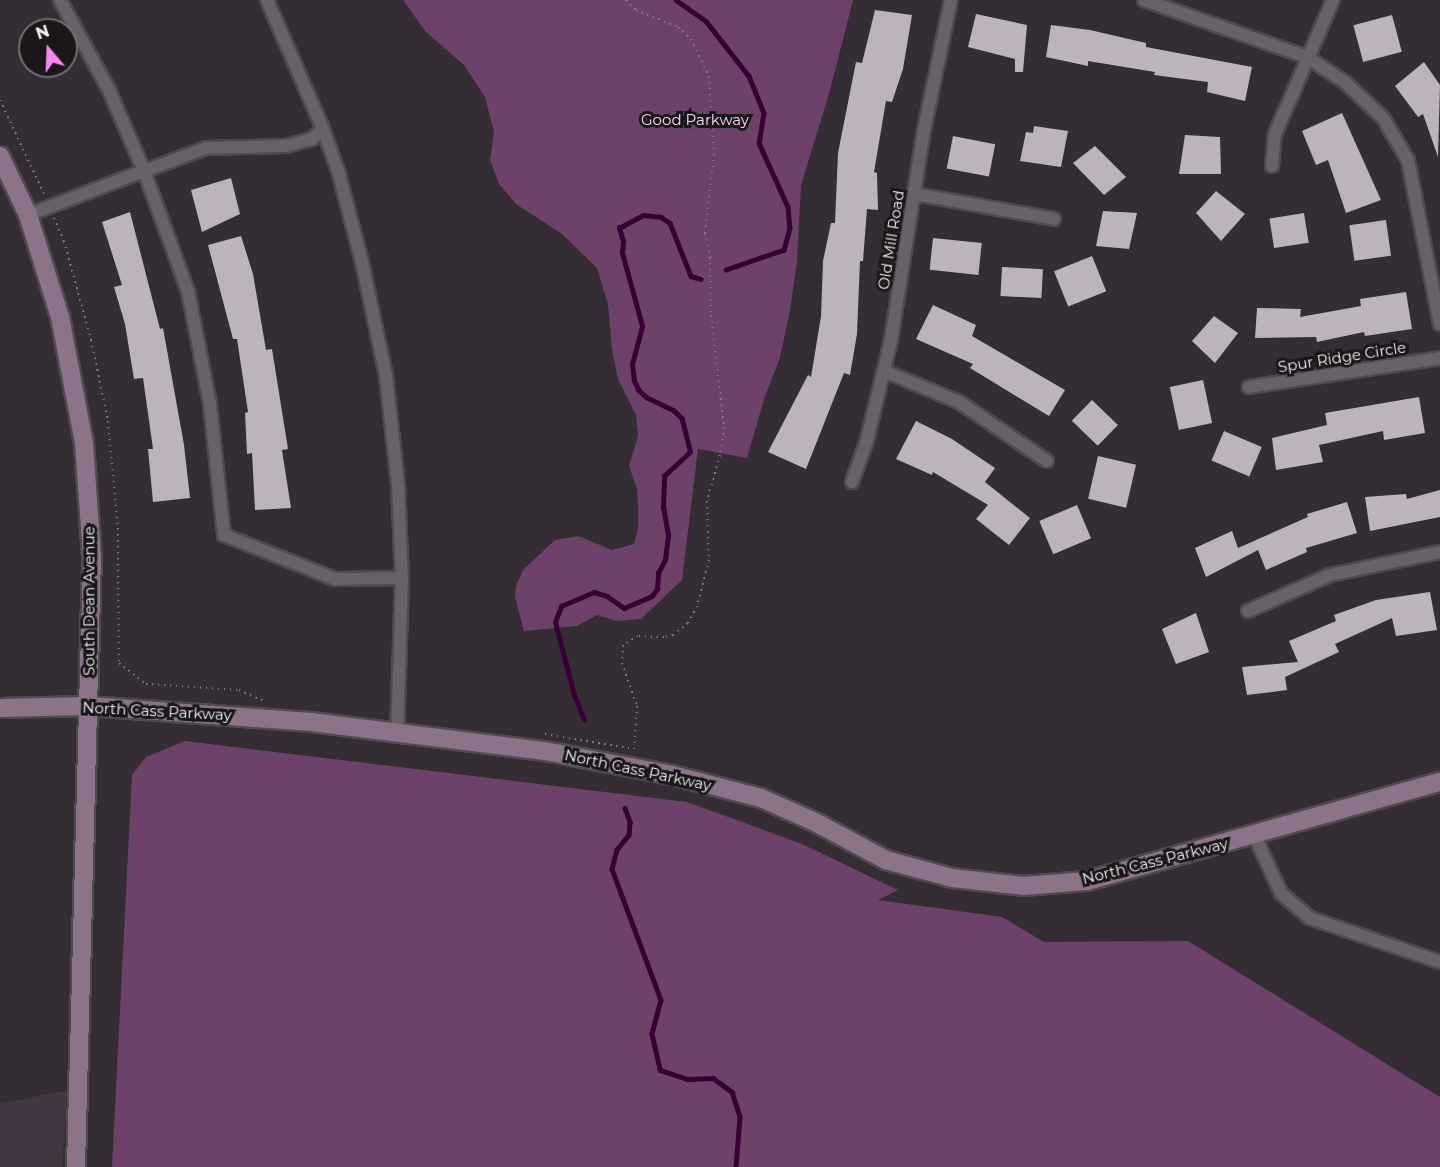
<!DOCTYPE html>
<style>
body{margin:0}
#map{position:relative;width:1440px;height:1167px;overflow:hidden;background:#352d34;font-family:Montserrat,sans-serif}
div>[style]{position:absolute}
.built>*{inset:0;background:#433642}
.green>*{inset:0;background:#6e416a}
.stream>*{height:4.5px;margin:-2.25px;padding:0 2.25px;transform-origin:2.25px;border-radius:2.25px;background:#360035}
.building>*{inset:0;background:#bdb3bc;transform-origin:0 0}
.path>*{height:2px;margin-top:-1px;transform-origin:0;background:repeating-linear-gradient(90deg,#837b82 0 1.5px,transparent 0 6px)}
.roads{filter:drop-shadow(2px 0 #50494f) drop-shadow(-2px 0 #50494f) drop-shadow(0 2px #50494f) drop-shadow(0 -2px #50494f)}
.street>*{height:12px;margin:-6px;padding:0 6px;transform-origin:6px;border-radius:6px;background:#696068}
.secondary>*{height:18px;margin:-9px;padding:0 9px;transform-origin:9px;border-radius:9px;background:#8c738a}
span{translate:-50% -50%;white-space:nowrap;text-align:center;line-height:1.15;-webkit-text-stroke:6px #1a171a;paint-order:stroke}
.park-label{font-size:15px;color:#fad7f6}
.street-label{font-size:15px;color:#f3edf2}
.north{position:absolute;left:18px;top:18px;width:60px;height:60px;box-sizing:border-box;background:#1a171a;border:2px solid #716d70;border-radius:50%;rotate:341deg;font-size:16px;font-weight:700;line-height:24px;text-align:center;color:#f3edf2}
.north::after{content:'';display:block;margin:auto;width:21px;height:27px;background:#f589ee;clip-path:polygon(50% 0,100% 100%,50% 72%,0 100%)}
</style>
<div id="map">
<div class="built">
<div style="clip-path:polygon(68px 1090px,62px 1167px,0 1167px,0 1104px)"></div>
</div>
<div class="green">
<div style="clip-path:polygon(403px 0,853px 0,829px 94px,801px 185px,797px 262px,790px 310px,780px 358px,764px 399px,747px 458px,698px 449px,682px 580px,641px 619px,617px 621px,597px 615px,577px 626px,524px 631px,515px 597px,516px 586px,523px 570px,555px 540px,578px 536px,612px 550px,634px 544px,638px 529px,638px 506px,637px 489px,629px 466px,638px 436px,636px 415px,618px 379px,612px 349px,608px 304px,597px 268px,562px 234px,516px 204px,499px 184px,490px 160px,494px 132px,485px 97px,464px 65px,426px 32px)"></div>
<div style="clip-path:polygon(185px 741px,687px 802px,802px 844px,898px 890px,878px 900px,1002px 917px,1044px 942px,1188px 941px,1440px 1097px,1440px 1167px,112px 1167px,132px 775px,146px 757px)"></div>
</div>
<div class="stream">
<div style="left:676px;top:0;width:37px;rotate:35deg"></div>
<div style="left:706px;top:21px;width:70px;rotate:52deg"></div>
<div style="left:749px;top:76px;width:40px;rotate:68deg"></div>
<div style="left:764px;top:113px;width:30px;rotate:99deg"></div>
<div style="left:759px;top:143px;width:70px;rotate:65.6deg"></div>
<div style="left:788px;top:207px;width:21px;rotate:85deg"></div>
<div style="left:790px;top:228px;width:23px;rotate:105deg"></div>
<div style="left:784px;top:250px;width:61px;rotate:161deg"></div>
<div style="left:584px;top:720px;width:27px;rotate:-112deg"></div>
<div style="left:574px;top:695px;width:75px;rotate:-104.6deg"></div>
<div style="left:555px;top:622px;width:17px;rotate:-69deg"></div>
<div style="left:561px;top:606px;width:36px;rotate:-23deg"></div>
<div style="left:594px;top:592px;width:14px;rotate:17deg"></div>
<div style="left:607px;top:596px;width:21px;rotate:35deg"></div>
<div style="left:624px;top:608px;width:30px;rotate:-23deg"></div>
<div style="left:652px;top:596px;width:9px;rotate:-54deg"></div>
<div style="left:657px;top:589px;width:16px;rotate:-86deg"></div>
<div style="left:658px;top:573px;width:15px;rotate:-62deg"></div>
<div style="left:665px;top:560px;width:25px;rotate:-83deg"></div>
<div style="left:668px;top:535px;width:27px;rotate:-100deg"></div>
<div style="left:663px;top:508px;width:32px;rotate:-88deg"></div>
<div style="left:664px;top:476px;width:35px;rotate:-43deg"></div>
<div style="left:690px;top:452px;width:34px;rotate:-104deg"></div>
<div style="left:682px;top:419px;width:11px;rotate:-135deg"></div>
<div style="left:674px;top:411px;width:30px;rotate:-154deg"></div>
<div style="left:647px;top:398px;width:11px;rotate:-139deg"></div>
<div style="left:639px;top:391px;width:11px;rotate:-117deg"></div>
<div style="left:634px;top:381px;width:17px;rotate:-97deg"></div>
<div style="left:632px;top:364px;width:39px;rotate:-75deg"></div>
<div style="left:642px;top:326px;width:76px;rotate:-105.3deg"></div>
<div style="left:622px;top:253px;width:12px;rotate:-85deg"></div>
<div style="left:623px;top:241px;width:14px;rotate:-107deg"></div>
<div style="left:619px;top:228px;width:27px;rotate:-28deg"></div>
<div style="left:643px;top:215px;width:18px;rotate:6deg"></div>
<div style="left:661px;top:217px;width:11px;rotate:34deg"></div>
<div style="left:670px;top:223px;width:57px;rotate:68.4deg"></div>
<div style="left:691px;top:276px;width:10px;rotate:17deg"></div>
<div style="left:625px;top:808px;width:15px;rotate:70deg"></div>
<div style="left:630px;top:822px;width:13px;rotate:94deg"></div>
<div style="left:629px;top:835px;width:19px;rotate:129deg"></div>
<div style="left:617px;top:850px;width:20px;rotate:105deg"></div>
<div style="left:612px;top:869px;width:140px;rotate:69.5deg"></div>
<div style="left:661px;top:1000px;width:35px;rotate:105deg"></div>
<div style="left:652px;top:1034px;width:37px;rotate:77deg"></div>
<div style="left:660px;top:1070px;width:28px;rotate:18deg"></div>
<div style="left:687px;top:1079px;width:26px;rotate:-2deg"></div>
<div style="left:713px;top:1078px;width:24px;rotate:36deg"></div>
<div style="left:732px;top:1092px;width:26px;rotate:72deg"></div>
<div style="left:740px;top:1117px;width:50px;rotate:94.6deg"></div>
</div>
<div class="building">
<div style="clip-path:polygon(875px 10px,912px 15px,903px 69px,892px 102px,886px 101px,874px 172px,877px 173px,878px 210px,867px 209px,863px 261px,860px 261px,857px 334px,850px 375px,844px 373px,806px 469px,768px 452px,808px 375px,811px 377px,821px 316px,823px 261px,831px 223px,835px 223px,838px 153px,856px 62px,862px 63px)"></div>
<div style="clip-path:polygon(976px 14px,1027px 25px,1023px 72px,1015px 72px,1015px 59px,968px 47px)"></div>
<div style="left:1392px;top:15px;width:38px;height:40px;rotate:75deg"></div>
<div style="clip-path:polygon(1051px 25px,1090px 30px,1146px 43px,1146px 47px,1252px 67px,1245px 101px,1207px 92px,1208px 82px,1154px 75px,1155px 72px,1088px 61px,1088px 66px,1046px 57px)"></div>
<div style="clip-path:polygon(1424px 62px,1440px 85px,1438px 157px,1423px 114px,1418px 117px,1395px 86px)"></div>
<div style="clip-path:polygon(1342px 113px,1381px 200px,1346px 213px,1328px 160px,1316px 165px,1302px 131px)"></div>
<div style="clip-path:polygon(1034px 126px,1068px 131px,1061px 167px,1020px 161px,1026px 132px,1033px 133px)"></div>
<div style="clip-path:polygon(1185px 135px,1220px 137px,1221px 174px,1179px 174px)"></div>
<div style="left:953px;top:136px;width:43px;height:33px;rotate:11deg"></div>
<div style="clip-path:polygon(1095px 146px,1126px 177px,1104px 195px,1073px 163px)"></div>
<div style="clip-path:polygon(231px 178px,240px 214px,202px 232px,191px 190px)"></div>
<div style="clip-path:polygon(1216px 191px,1245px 214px,1221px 241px,1196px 213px)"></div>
<div style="clip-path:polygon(1103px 211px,1137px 213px,1129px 249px,1096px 246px)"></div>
<div style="clip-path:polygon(130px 212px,160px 329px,163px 328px,184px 445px,190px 498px,153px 502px,148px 449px,153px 449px,143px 378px,134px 379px,125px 324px,114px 287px,122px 285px,102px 222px)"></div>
<div style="left:1304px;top:213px;width:30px;height:35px;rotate:81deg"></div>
<div style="left:1386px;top:220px;width:36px;height:37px;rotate:82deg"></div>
<div style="clip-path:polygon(241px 236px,253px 274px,266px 350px,272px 349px,288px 449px,282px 450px,291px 508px,255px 510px,252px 453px,247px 454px,245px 413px,248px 412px,237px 339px,233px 339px,208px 245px)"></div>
<div style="left:933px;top:238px;width:49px;height:32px;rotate:6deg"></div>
<div style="left:1092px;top:256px;width:38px;height:41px;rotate:68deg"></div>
<div style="left:1002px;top:267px;width:41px;height:29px;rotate:3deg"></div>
<div style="clip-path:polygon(1406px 292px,1412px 329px,1365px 336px,1364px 332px,1317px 342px,1316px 337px,1255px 338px,1257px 308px,1301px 309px,1300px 317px,1361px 306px,1360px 299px)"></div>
<div style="clip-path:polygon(933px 305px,976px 325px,972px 336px,1065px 390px,1049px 416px,970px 368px,973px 364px,916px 339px)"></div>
<div style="clip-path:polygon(1214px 316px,1238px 333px,1215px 363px,1192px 341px)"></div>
<div style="left:1203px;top:380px;width:44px;height:34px;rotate:78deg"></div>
<div style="clip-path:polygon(1419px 397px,1425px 433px,1384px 440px,1383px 431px,1319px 445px,1323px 462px,1276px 470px,1272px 438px,1327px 425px,1325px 413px)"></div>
<div style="left:1092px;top:400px;width:36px;height:29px;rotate:44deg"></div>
<div style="clip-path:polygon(916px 421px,952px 439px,995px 468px,985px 482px,1030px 518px,1009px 545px,976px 519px,988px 505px,933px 472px,932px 475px,896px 459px)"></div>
<div style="left:1224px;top:431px;width:41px;height:32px;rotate:23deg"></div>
<div style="left:1098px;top:456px;width:39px;height:44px;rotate:13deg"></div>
<div style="clip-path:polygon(1440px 490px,1440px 517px,1370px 531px,1365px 497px,1406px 494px,1407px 499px)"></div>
<div style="clip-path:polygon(1347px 502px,1357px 533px,1306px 548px,1307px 552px,1266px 570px,1258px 550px,1206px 577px,1195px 548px,1232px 531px,1238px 548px,1308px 517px,1307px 514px)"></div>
<div style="left:1077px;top:505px;width:36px;height:41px;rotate:67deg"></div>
<div style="clip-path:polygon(1430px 592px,1437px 630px,1396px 636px,1392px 618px,1335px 644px,1339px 652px,1285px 677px,1287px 690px,1247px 695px,1242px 667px,1298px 662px,1289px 641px,1336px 621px,1334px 615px,1376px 600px)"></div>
<div style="clip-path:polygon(1196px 613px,1209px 652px,1176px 664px,1162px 629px)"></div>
</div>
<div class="path">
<div style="left:626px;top:0;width:14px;rotate:45deg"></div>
<div style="left:636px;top:10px;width:45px;rotate:22deg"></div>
<div style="left:678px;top:27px;width:18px;rotate:43deg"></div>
<div style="left:691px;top:39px;width:41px;rotate:64.1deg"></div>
<div style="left:709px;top:76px;width:78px;rotate:86.3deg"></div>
<div style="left:714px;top:154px;width:80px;rotate:96.5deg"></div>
<div style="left:705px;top:233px;width:25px;rotate:78deg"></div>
<div style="left:710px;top:257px;width:58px;rotate:89deg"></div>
<div style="left:711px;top:315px;width:113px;rotate:83.4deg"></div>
<div style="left:724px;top:427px;width:28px;rotate:98deg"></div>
<div style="left:720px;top:455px;width:48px;rotate:105.8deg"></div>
<div style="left:707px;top:501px;width:59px;rotate:88.1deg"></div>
<div style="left:709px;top:560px;width:48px;rotate:104.6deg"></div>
<div style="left:697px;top:606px;width:19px;rotate:118deg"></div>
<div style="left:688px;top:623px;width:19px;rotate:141deg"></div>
<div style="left:673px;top:635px;width:9px;rotate:167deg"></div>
<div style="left:664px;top:637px;width:26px;rotate:-178deg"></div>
<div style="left:638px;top:636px;width:17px;rotate:149deg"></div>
<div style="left:623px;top:645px;width:18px;rotate:93deg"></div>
<div style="left:622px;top:663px;width:46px;rotate:70.8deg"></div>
<div style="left:637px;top:706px;width:43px;rotate:94deg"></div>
<div style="left:0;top:100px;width:106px;rotate:64.9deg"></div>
<div style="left:54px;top:218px;width:25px;rotate:67deg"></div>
<div style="left:64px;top:241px;width:103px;rotate:74.7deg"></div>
<div style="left:91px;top:340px;width:83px;rotate:78.1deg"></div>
<div style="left:108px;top:421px;width:107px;rotate:84.7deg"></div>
<div style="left:118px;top:528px;width:135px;rotate:89.6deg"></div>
<div style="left:119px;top:663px;width:34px;rotate:38deg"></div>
<div style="left:146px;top:684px;width:93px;rotate:3.7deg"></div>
<div style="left:239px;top:690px;width:30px;rotate:24deg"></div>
<div style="left:545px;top:734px;width:90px;rotate:9.6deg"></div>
</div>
<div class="roads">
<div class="street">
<div style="left:267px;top:0;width:141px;rotate:66.5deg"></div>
<div style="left:323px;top:129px;width:15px;rotate:138deg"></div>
<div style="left:312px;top:139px;width:27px;rotate:165deg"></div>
<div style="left:286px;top:146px;width:80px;rotate:178.6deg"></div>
<div style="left:206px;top:148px;width:66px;rotate:159.6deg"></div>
<div style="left:144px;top:171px;width:128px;rotate:69.9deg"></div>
<div style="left:188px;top:291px;width:115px;rotate:79deg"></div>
<div style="left:210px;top:404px;width:132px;rotate:83.9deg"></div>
<div style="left:224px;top:535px;width:119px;rotate:21.6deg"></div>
<div style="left:335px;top:579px;width:67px;rotate:-0.9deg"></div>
<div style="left:1144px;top:0;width:173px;rotate:19.3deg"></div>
<div style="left:1307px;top:57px;width:47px;rotate:33.7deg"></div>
<div style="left:1346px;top:83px;width:51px;rotate:43.4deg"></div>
<div style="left:1383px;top:118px;width:49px;rotate:59.2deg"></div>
<div style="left:1408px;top:160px;width:167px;rotate:79deg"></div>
<div style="left:323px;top:129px;width:48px;rotate:70.4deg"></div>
<div style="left:339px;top:174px;width:91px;rotate:75.4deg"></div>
<div style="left:362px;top:262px;width:116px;rotate:78.1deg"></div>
<div style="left:386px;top:376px;width:109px;rotate:83.7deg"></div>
<div style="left:398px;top:484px;width:94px;rotate:87.6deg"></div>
<div style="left:402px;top:578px;width:155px;rotate:91.8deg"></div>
<div style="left:1272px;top:166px;width:32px;rotate:-85deg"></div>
<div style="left:1275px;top:134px;width:146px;rotate:-66.6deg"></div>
<div style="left:914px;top:194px;width:142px;rotate:10.1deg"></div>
<div style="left:28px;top:215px;width:124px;rotate:-20.8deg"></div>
<div style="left:144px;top:171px;width:88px;rotate:-113.4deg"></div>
<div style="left:109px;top:90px;width:102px;rotate:-118.6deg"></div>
<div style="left:884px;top:371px;width:81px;rotate:22.5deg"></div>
<div style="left:959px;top:402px;width:106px;rotate:33.8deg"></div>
<div style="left:1249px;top:387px;width:193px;rotate:-8.6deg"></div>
<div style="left:852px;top:482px;width:45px;rotate:-70.3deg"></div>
<div style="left:867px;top:440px;width:103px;rotate:-76.5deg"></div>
<div style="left:891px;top:340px;width:213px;rotate:-81.1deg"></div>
<div style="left:924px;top:130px;width:133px;rotate:-78.3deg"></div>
<div style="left:1248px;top:611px;width:90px;rotate:-23.7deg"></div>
<div style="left:1330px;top:575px;width:112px;rotate:-11.8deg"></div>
<div style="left:1254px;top:835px;width:64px;rotate:65deg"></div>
<div style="left:1281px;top:893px;width:38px;rotate:41deg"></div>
<div style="left:1310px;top:918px;width:137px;rotate:18.7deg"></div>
</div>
<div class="secondary">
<div style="left:0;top:156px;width:65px;rotate:64.6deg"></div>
<div style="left:28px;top:215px;width:107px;rotate:72.6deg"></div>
<div style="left:60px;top:317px;width:128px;rotate:79.2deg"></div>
<div style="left:84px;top:443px;width:113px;rotate:86deg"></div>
<div style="left:92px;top:556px;width:611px;rotate:91.5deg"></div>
<div style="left:0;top:708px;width:88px;rotate:-1.3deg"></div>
<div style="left:88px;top:706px;width:224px;rotate:4.1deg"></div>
<div style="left:311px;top:722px;width:236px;rotate:7.1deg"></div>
<div style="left:545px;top:751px;width:129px;rotate:10.7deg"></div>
<div style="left:672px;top:775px;width:92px;rotate:14.5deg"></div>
<div style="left:761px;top:798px;width:59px;rotate:24deg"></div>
<div style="left:815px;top:822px;width:81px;rotate:28.2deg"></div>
<div style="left:886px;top:860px;width:68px;rotate:15.3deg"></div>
<div style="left:952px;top:878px;width:71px;rotate:6.4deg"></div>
<div style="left:1023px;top:886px;width:64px;rotate:-4.5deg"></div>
<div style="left:1087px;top:881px;width:367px;rotate:-15.7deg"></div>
</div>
</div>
<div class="park-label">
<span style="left:695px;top:120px">Good Parkway</span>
</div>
<div class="street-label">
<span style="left:891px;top:240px;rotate:-81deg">Old Mill Road</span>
<span style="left:1342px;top:357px;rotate:-9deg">Spur Ridge Circle</span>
<span style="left:89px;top:601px;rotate:-90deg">South Dean Avenue</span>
<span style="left:157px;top:711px;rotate:3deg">North Cass Parkway</span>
<span style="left:638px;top:770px;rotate:12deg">North Cass Parkway</span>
<span style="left:1155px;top:861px;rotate:-14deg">North Cass Parkway</span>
</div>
<div class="north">N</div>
</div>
